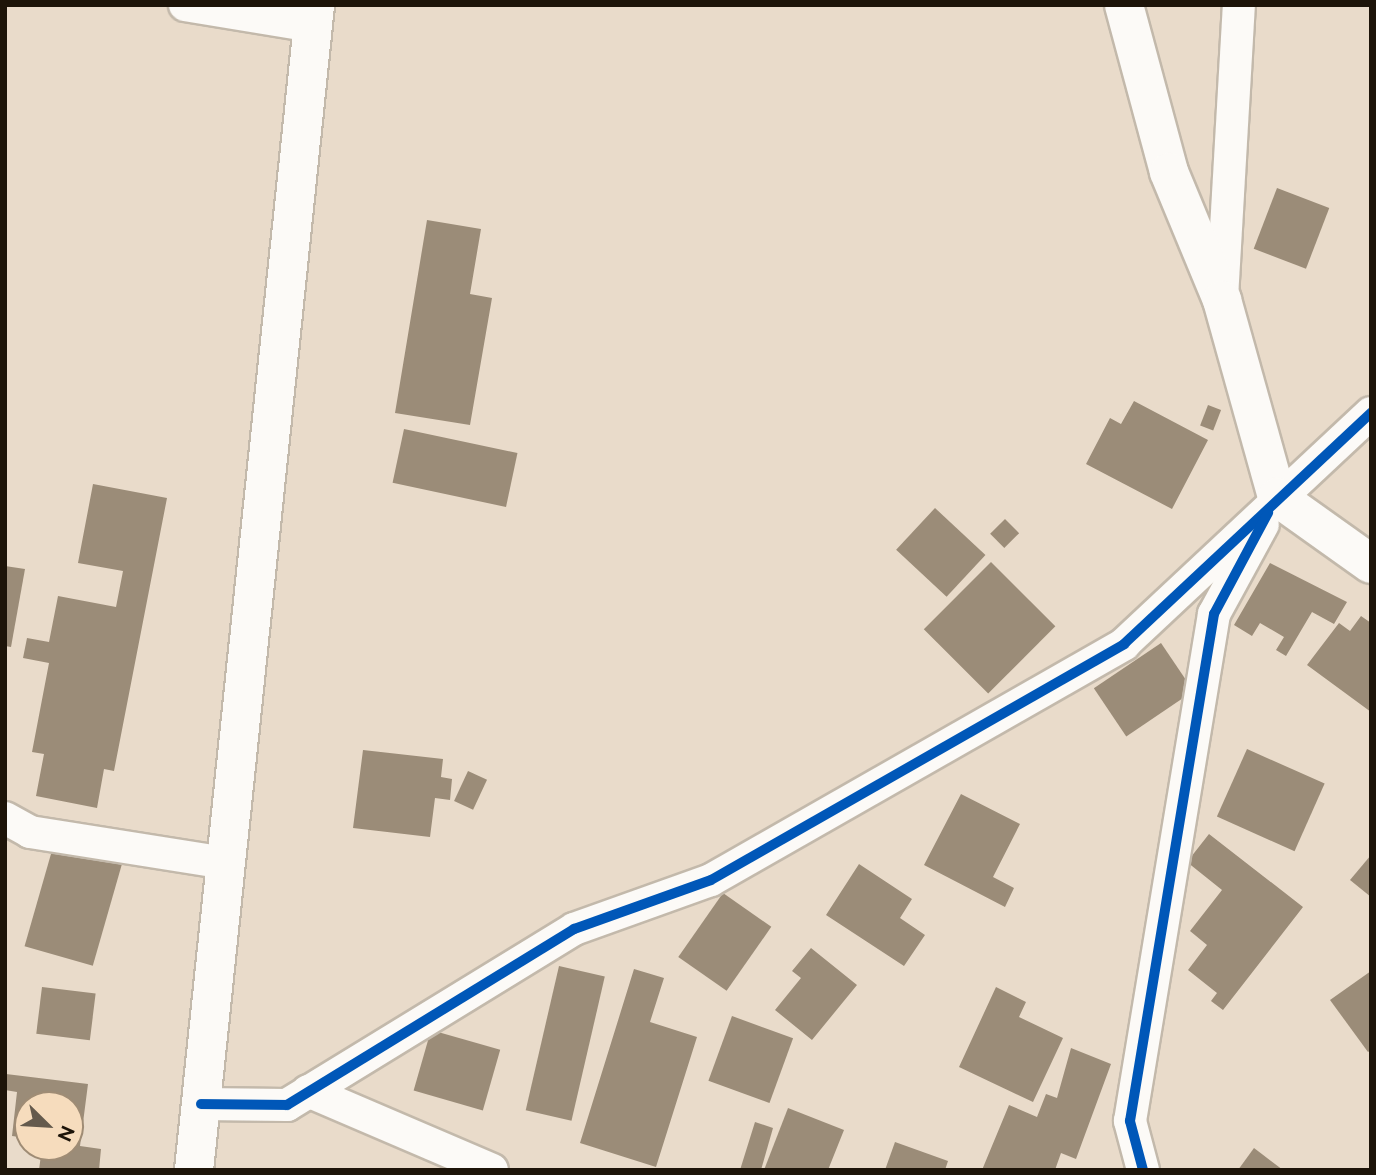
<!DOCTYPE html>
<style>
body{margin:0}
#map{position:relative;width:1376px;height:1175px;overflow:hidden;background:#e9dbca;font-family:Raleway,sans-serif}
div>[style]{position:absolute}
.building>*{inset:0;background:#9b8c78;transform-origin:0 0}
.roads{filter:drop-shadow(2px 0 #c3b9ab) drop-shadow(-2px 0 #c3b9ab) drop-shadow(0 2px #c3b9ab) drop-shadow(0 -2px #c3b9ab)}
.minor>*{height:32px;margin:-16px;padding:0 16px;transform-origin:16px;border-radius:16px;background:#fcfaf7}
.tertiary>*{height:38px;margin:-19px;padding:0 19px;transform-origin:19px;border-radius:19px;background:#fcfaf7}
.primary>*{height:38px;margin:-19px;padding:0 19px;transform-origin:19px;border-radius:19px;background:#fcfaf7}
.cycleway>*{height:10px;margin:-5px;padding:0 5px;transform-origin:5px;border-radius:5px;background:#0057b8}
span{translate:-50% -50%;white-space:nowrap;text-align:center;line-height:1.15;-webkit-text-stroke:7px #f6dcbd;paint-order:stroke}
.frame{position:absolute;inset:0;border:7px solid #1d1409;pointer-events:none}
.north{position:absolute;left:14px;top:1091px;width:70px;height:70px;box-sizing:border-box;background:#f6dcbd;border:2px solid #9f8c75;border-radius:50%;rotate:114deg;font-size:19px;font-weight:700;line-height:28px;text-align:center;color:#1d1409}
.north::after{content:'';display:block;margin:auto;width:24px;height:32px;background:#645a4d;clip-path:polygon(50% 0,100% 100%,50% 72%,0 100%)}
</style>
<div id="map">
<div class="building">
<div style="left:1277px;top:188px;width:56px;height:65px;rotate:21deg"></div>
<div style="clip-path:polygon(427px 220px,481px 229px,470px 294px,492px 298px,470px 425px,395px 413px)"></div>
<div style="clip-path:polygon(1134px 401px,1208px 440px,1172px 509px,1086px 464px,1110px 418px,1121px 424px)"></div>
<div style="left:1208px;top:405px;width:14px;height:22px;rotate:21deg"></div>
<div style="left:404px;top:429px;width:116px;height:55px;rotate:12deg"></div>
<div style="clip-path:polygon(93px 484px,167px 498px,114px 771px,104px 769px,97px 808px,36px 796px,44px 754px,32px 752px,49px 663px,23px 658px,27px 638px,49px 642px,58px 596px,116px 607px,123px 571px,78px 563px)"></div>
<div style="left:935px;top:508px;width:69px;height:57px;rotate:43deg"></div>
<div style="left:1005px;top:519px;width:20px;height:21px;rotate:45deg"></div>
<div style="left:991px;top:562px;width:91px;height:95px;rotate:45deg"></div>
<div style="clip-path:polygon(1270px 563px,1347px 602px,1334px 624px,1312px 612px,1286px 656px,1276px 650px,1284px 637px,1260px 623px,1252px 636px,1234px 625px)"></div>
<div style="clip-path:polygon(5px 566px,25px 569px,11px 647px,5px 646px)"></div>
<div style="clip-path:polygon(1361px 616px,1371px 623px,1371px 712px,1307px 665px,1339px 623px,1350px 631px)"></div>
<div style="left:1161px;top:643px;width:58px;height:81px;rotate:56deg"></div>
<div style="left:1247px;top:749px;width:85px;height:74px;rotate:24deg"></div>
<div style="clip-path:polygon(363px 750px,443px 759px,441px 777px,452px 779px,450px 800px,435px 798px,430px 837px,353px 828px)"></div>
<div style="left:468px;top:771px;width:21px;height:33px;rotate:25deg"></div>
<div style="clip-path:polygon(961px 794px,1020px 824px,993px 877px,1014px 888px,1005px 907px,924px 865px)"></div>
<div style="left:59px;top:826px;width:71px;height:125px;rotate:16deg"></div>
<div style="clip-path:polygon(1209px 834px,1303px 907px,1223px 1010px,1211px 1001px,1217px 993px,1188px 970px,1207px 945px,1190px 931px,1222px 890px,1187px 862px)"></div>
<div style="clip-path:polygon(1371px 855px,1371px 897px,1350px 880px)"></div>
<div style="clip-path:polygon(859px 864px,912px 899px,900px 918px,925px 935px,904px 966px,826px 915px)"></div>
<div style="left:723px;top:893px;width:59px;height:78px;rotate:35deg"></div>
<div style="clip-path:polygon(811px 948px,857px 985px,812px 1040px,775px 1010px,801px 978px,792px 971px)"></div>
<div style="left:559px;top:966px;width:47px;height:148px;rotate:13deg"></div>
<div style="clip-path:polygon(634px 969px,664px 978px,650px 1022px,697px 1037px,656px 1167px,580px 1143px)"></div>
<div style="clip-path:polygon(1371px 971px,1371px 1050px,1368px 1052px,1330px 1000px)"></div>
<div style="left:42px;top:987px;width:54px;height:47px;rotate:7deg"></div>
<div style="clip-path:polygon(996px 987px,1026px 1002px,1019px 1017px,1063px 1038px,1033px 1102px,959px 1067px)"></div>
<div style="left:732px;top:1016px;width:65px;height:69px;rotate:20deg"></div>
<div style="left:431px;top:1030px;width:72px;height:63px;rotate:16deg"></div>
<div style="clip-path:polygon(1071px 1048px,1111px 1064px,1076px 1159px,1061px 1153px,1055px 1170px,982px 1170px,1009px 1105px,1037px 1117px,1046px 1094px,1057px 1098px)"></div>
<div style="clip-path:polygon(6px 1074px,88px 1084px,80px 1146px,101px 1149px,99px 1170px,39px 1170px,42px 1147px,70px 1147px,70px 1105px,28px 1105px,28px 1138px,12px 1136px,17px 1092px,5px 1090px)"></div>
<div style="clip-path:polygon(788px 1108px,844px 1130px,828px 1170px,764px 1170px)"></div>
<div style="clip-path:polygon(755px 1122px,773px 1128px,761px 1170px,740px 1170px)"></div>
<div style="clip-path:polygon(895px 1142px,948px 1161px,945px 1170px,885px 1170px)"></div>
<div style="clip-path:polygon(1254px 1148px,1283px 1170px,1238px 1170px)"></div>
</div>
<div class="roads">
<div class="minor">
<div style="left:185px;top:5px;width:130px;rotate:9.3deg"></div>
<div style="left:1222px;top:298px;width:293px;rotate:-86.7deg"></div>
<div style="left:5px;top:818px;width:29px;rotate:29deg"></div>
<div style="left:30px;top:832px;width:198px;rotate:9deg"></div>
<div style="left:308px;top:1091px;width:200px;rotate:23.2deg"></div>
<div style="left:201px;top:1104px;width:86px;rotate:0.7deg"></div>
<div style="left:287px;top:1105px;width:337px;rotate:-31.5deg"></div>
<div style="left:574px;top:929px;width:145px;rotate:-19.7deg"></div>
<div style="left:711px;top:880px;width:476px;rotate:-29.7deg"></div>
<div style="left:1124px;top:644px;width:338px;rotate:-43.1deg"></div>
<div style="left:1143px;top:1170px;width:51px;rotate:-104.9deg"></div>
<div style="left:1130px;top:1121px;width:514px;rotate:-80.59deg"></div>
<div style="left:1214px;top:614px;width:102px;rotate:-61.4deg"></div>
</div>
<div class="tertiary">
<div style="left:1124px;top:5px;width:173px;rotate:74.9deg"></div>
<div style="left:1169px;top:172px;width:139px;rotate:67.5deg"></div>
<div style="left:1222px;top:300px;width:205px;rotate:74.4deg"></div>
<div style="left:1277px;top:497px;width:115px;rotate:35.5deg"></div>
</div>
<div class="primary">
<div style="left:194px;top:1170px;width:1171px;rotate:-84.07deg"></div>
</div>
</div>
<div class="cycleway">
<div style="left:201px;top:1104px;width:86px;rotate:0.7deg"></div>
<div style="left:287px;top:1105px;width:337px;rotate:-31.5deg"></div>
<div style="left:574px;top:929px;width:145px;rotate:-19.7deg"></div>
<div style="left:711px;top:880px;width:476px;rotate:-29.7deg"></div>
<div style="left:1124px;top:644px;width:338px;rotate:-43.1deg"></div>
<div style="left:1143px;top:1170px;width:51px;rotate:-104.9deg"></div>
<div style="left:1130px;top:1121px;width:514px;rotate:-80.59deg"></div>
<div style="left:1214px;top:614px;width:115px;rotate:-61.9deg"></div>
</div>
<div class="frame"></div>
<div class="north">N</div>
</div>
